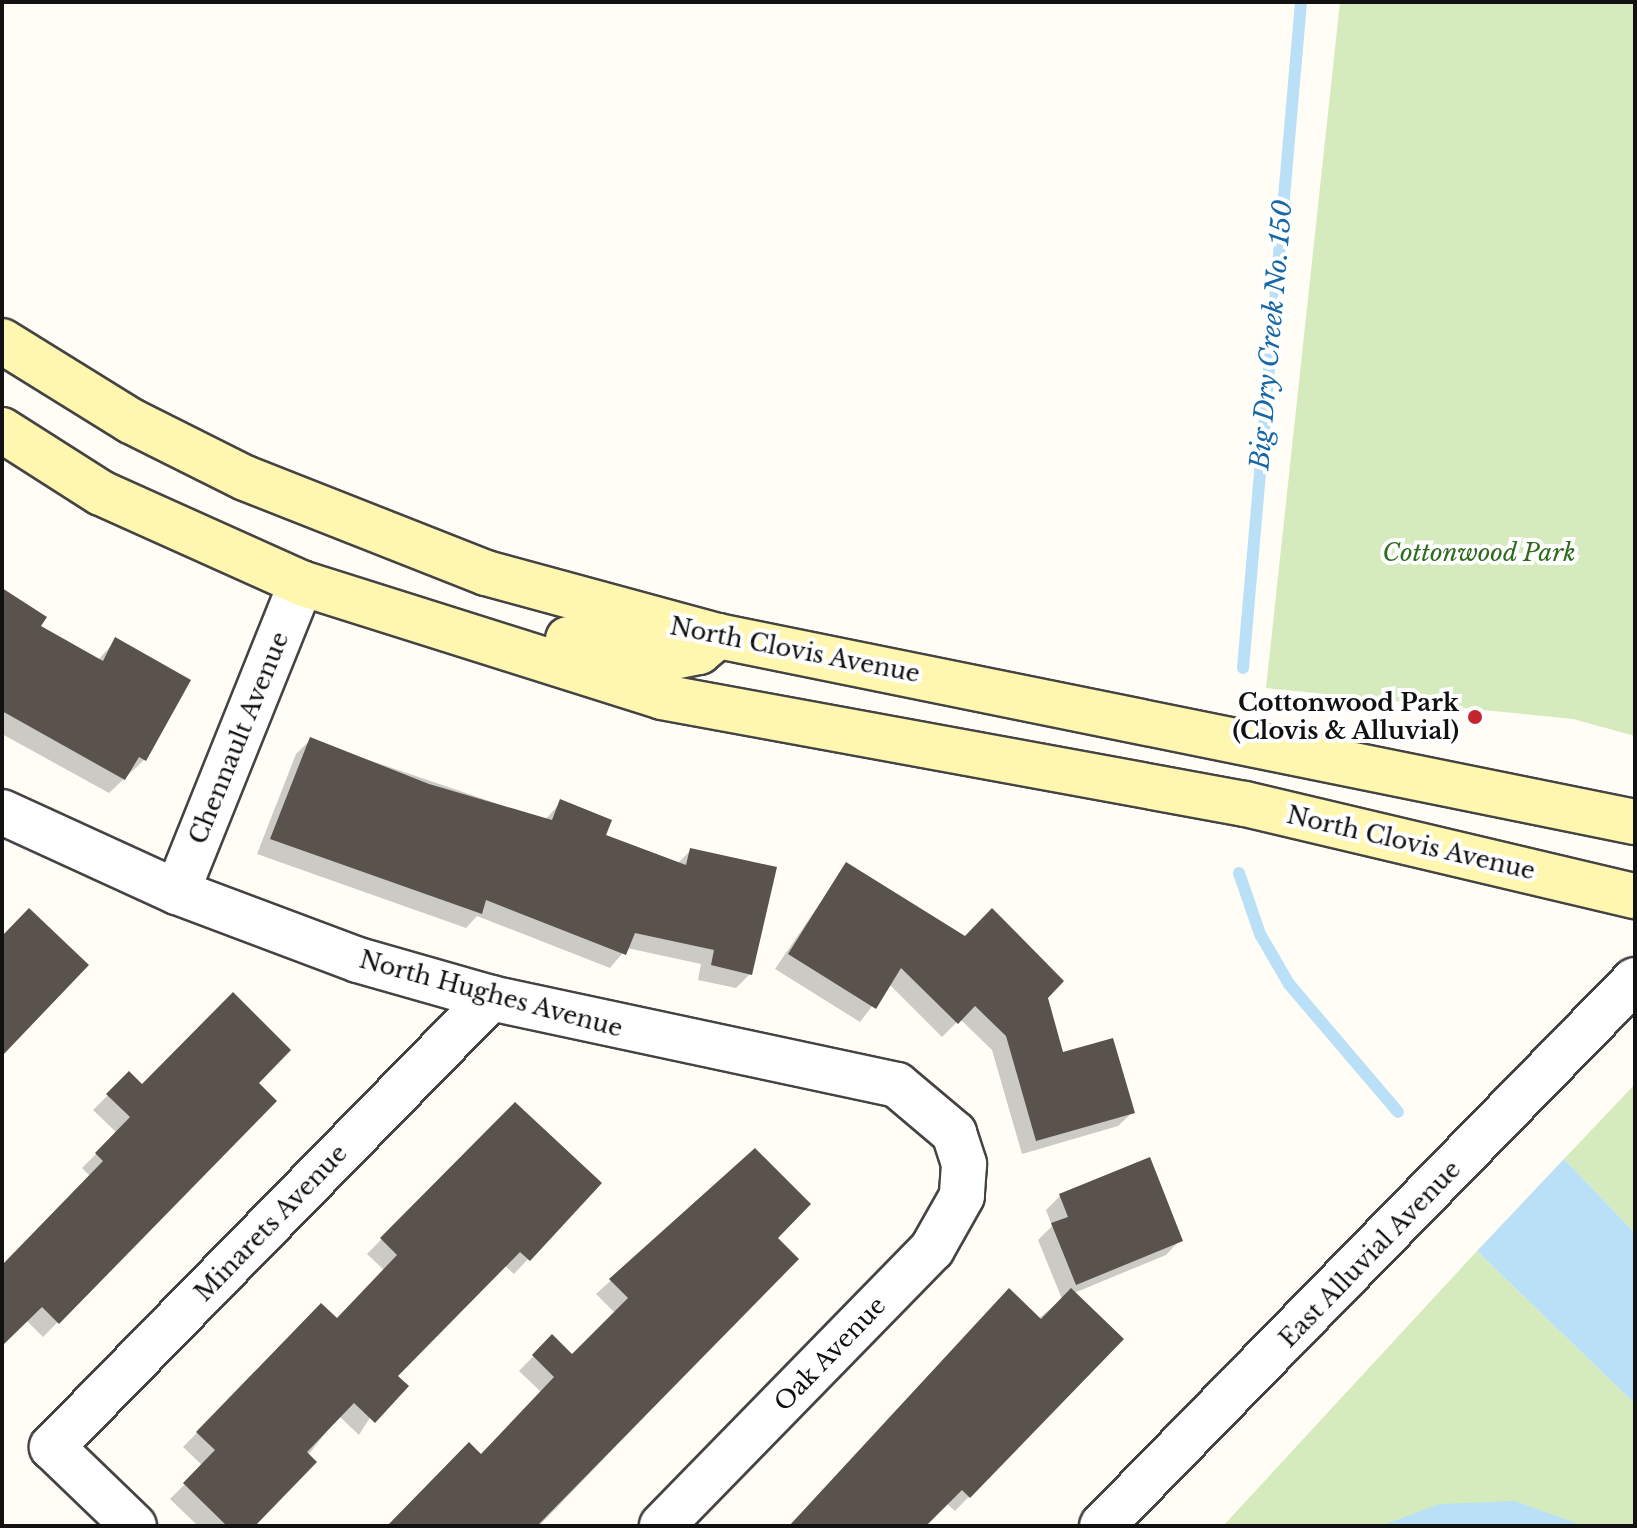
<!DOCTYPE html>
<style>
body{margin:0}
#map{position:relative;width:1637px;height:1528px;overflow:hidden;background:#fffdf5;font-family:"Libre Baskerville",serif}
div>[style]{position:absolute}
.green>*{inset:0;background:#d5ebbd}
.water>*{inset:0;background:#b9e0f7}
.shadow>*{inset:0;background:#0003}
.stream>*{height:12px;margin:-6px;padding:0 6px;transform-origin:6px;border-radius:6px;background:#b9e0f7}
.building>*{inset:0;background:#5a524d}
.roads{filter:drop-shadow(2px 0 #444) drop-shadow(-2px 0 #444) drop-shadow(0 2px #444) drop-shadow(0 -2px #444)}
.minor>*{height:44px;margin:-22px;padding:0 22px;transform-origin:22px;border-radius:22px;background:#fff}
.tertiary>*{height:44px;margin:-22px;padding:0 22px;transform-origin:22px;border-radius:22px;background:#fff}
.secondary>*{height:44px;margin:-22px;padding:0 22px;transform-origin:22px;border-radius:22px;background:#fff6b0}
.dots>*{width:22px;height:22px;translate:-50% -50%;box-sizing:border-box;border:4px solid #fff;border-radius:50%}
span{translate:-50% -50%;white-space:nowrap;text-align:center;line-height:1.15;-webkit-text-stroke:8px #fff;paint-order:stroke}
.park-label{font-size:24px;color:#2f6b1f;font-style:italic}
.street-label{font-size:24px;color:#111}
.poi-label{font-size:24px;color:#111;font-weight:700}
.right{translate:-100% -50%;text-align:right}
.water-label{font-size:26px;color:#1768a6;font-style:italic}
.frame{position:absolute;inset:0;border:4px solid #111;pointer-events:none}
</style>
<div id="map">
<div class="green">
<div style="clip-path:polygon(1340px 2px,1635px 2px,1635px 736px,1573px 719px,1266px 688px)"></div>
<div style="clip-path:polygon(1635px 1084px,1635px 1233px,1564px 1159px)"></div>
<div style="clip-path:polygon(1477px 1251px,1635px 1404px,1635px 1526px,1223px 1526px)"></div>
</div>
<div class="water">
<div style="clip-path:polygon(1564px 1159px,1635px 1233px,1635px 1404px,1477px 1251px)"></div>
<div style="clip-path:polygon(1515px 1501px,1584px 1526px,1380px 1526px,1440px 1504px)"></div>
</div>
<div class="shadow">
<div style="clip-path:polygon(2px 588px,38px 626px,98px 660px,116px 640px,144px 760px,109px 793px,2px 734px)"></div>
<div style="clip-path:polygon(310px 740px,545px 820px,561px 802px,604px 836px,677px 864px,691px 850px,750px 974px,736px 988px,698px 980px,701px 964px,627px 948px,610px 968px,477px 916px,466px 928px,257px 854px,296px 754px)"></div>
<div style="clip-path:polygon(846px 865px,1046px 997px,1062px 1054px,1133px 1112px,1118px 1126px,1022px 1154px,992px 1050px,960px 1019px,942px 1037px,889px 984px,860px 1022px,775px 969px)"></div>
<div style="clip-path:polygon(129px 1074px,142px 1087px,256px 1083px,275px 1101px,43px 1337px,26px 1320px,2px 1344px,2px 1267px,90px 1176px,82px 1168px,117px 1133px,93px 1110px)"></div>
<div style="clip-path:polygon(515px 1105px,599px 1183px,514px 1274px,504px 1265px,396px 1376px,359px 1435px,339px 1416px,252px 1526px,198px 1526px,170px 1499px,203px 1466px,183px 1447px,321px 1306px,336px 1320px,384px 1270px,367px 1254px)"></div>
<div style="clip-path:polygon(755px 1150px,775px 1238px,796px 1259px,539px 1526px,390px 1526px,481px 1456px,541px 1392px,519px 1371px,552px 1337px,572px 1356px,615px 1313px,596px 1294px)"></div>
<div style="clip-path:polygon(1060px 1196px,1180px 1240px,1166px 1255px,1074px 1293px,1121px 1339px,955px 1511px,946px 1503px,923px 1526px,791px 1526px,1062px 1299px,1038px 1240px,1052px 1226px,1046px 1210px)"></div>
</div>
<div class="stream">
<div style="left:1243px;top:668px;width:669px;rotate:-85.02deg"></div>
<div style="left:1239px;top:873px;width:65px;rotate:71deg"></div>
<div style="left:1260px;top:934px;width:58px;rotate:59.9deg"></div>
<div style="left:1289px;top:984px;width:168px;rotate:49.6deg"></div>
</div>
<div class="building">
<div style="clip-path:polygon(2px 588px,47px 617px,41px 626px,103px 661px,115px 637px,191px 680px,146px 761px,139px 757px,125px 780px,2px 711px)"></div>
<div style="clip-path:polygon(310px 737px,429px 784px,552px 820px,560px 799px,612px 820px,606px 835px,686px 865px,690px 848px,777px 867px,752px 975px,711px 965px,714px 950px,635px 933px,626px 955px,486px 900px,482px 914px,270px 839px)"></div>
<div style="clip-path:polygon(846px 862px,965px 936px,992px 908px,1064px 981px,1048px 998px,1063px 1052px,1113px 1038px,1135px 1113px,1036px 1141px,1006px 1036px,975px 1006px,958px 1024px,901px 968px,876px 1009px,788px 954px)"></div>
<div style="clip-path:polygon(29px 908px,89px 965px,2px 1056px,2px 936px)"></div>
<div style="clip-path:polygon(233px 992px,291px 1050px,259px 1083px,277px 1101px,59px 1324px,42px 1307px,2px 1346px,2px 1265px,103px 1161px,95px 1153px,130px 1117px,106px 1094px,129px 1071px,142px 1084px)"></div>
<div style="clip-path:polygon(515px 1102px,602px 1183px,530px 1261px,520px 1252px,398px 1376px,409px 1386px,375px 1423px,354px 1403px,307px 1452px,317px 1462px,255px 1526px,227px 1526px,183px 1483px,215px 1450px,196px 1432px,321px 1303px,337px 1318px,397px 1255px,380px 1238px)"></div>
<div style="clip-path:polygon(755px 1148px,811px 1204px,778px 1238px,799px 1259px,537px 1526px,387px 1526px,469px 1442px,481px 1454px,554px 1377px,532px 1355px,552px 1334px,572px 1354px,628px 1298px,609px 1279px)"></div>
<div style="clip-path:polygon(1150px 1157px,1183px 1241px,1076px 1285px,1051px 1223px,1068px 1217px,1059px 1194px)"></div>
<div style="clip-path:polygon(1009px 1288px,1041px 1319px,1071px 1288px,1124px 1339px,970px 1498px,962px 1490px,926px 1526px,789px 1526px)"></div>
</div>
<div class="roads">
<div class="minor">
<div style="left:2px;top:812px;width:192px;rotate:24.6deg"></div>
<div style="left:177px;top:892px;width:193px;rotate:20.6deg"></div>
<div style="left:358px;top:960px;width:138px;rotate:15.9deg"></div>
<div style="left:491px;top:998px;width:415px;rotate:12.1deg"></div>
<div style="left:897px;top:1085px;width:75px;rotate:40.1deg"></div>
<div style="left:954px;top:1133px;width:33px;rotate:72deg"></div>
<div style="left:964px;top:1164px;width:32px;rotate:94deg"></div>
<div style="left:962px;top:1196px;width:61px;rotate:119.5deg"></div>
<div style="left:932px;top:1249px;width:387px;rotate:134.3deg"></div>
<div style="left:177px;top:892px;width:333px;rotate:-68.1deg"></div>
<div style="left:134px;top:1526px;width:114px;rotate:-136.1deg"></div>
<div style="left:52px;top:1447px;width:628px;rotate:-45.65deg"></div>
</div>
<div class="tertiary">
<div style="left:1102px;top:1526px;width:763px;rotate:-45.69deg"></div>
</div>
<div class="secondary">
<div style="left:2px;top:341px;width:152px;rotate:31.8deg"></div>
<div style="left:131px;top:421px;width:127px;rotate:26.6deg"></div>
<div style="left:245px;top:478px;width:259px;rotate:21.5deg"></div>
<div style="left:486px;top:573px;width:240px;rotate:15.2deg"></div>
<div style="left:718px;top:636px;width:936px;rotate:11.47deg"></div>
<div style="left:2px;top:430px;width:117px;rotate:32.5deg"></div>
<div style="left:101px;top:493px;width:219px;rotate:24.2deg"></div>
<div style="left:301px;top:583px;width:379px;rotate:17.5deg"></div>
<div style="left:662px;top:697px;width:593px;rotate:10.4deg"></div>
<div style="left:1245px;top:804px;width:401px;rotate:13.3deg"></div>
<div style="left:568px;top:639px;width:89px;rotate:14.3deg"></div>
<div style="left:654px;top:661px;width:46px;rotate:-11.3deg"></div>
<div style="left:699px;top:652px;width:25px;rotate:-40deg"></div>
</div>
</div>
<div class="dots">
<div style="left:1475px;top:717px;background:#c4262e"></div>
</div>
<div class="park-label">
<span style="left:1479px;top:553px">Cottonwood Park</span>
</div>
<div class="street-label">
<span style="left:795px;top:650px;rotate:11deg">North Clovis Avenue</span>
<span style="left:239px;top:738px;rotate:-68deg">Chennault Avenue</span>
<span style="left:1411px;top:843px;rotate:13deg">North Clovis Avenue</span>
<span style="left:491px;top:994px;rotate:15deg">North Hughes Avenue</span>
<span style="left:271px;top:1223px;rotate:-46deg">Minarets Avenue</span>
<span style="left:1370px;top:1254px;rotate:-46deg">East Alluvial Avenue</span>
<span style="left:830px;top:1354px;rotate:-46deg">Oak Avenue</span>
</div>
<div class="poi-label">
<span class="right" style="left:1459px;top:717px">Cottonwood Park<br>(Clovis &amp; Alluvial)</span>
</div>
<div class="water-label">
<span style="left:1272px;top:335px;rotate:-85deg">Big Dry Creek No. 150</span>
</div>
<div class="frame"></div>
</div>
